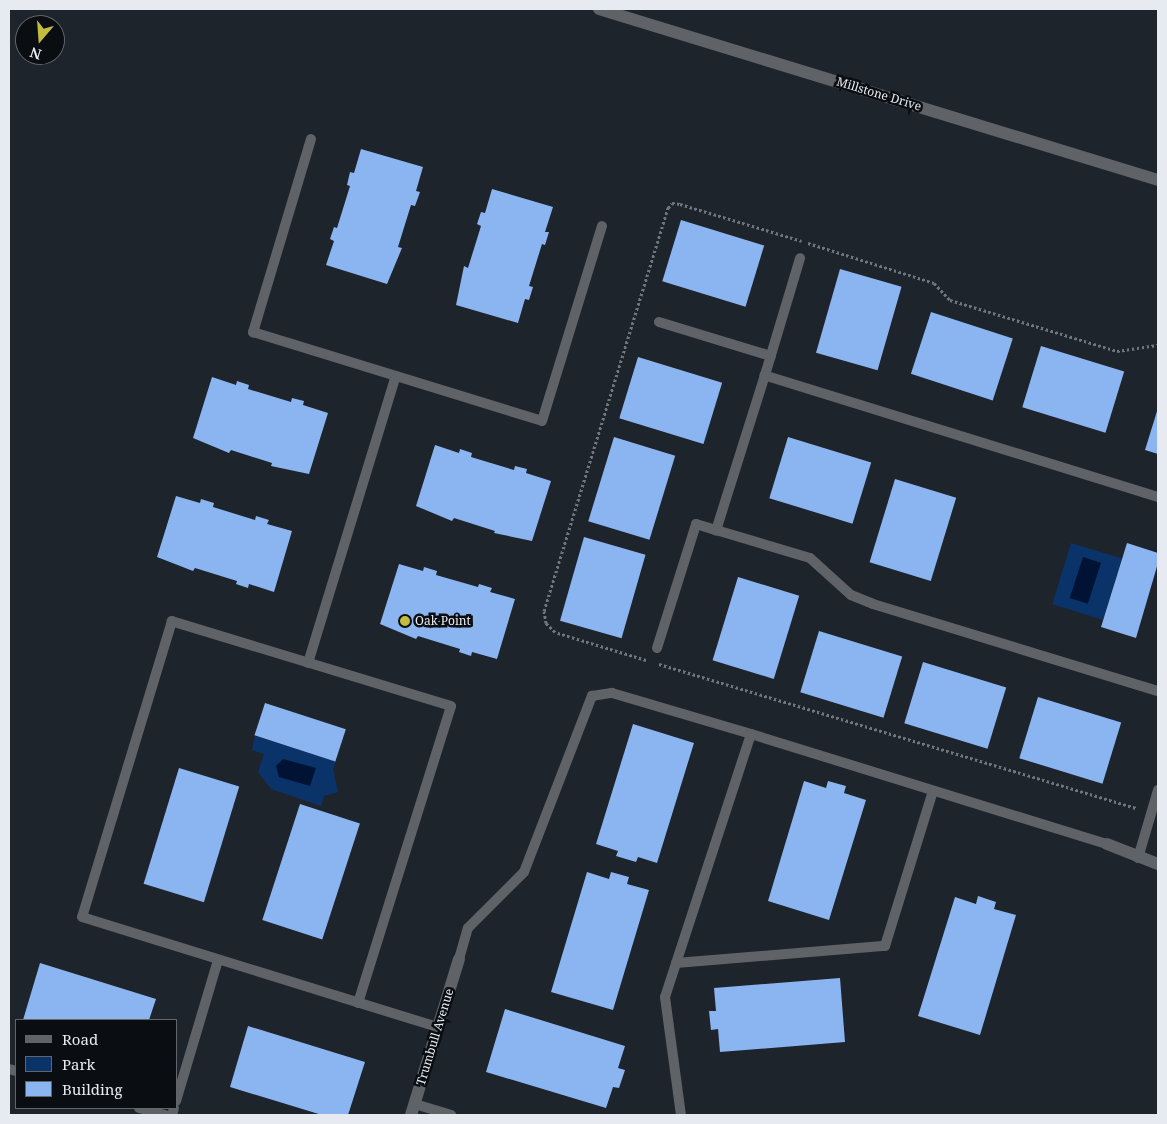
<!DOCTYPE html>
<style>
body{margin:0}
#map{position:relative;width:1167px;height:1124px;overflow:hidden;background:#1e242c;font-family:"Noto Serif",serif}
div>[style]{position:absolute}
.green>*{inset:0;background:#0a3469;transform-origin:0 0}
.water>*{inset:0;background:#001334;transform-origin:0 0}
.building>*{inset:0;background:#8bb5f1;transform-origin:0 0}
.path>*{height:3px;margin-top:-1.5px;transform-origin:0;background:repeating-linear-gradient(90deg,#71767d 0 2.5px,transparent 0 5px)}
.service>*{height:10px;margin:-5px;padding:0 5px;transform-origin:5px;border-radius:5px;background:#5f6266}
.minor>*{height:12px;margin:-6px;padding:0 6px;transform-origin:6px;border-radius:6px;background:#5f6266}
.dots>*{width:14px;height:14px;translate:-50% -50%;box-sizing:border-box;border:2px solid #0a0d11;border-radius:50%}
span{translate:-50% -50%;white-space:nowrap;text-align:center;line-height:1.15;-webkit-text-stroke:5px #0a0d11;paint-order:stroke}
.street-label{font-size:12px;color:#e7ebf1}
.poi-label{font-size:12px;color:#e7ebf1}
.left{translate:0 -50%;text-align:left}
.frame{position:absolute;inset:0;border:10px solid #e7ebf1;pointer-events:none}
.legend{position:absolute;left:15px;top:1019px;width:162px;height:90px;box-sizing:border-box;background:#0a0d11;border:1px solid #62666b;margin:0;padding:6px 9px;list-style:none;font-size:15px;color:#e7ebf1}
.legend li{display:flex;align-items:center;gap:10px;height:25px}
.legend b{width:25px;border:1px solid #62666b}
.north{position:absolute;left:15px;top:15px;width:50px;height:50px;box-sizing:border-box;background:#0a0d11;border:1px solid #62666b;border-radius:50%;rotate:198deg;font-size:14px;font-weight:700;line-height:20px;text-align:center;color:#e7ebf1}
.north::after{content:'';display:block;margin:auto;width:18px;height:22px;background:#c3bd3f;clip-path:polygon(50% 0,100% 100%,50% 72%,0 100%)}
</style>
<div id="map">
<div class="green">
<div style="left:1071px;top:543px;width:53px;height:64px;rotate:17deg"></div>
<div style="clip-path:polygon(255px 736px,336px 761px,333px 769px,338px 792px,324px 796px,321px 806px,271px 789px,258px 772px,264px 754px,252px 750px)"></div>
</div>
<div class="water">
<div style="left:1083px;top:557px;width:19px;height:43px;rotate:18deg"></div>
<div style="clip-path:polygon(283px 759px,316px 768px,310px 786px,279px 777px,276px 766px)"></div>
</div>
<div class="building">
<div style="clip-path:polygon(361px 149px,423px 167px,416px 191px,420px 192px,415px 206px,411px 205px,398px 247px,402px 248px,387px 284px,326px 265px,334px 241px,330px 239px,334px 227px,337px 228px,350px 186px,347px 185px,350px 172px,354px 173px)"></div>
<div style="clip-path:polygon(492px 189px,553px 207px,545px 232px,549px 232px,545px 245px,542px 244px,529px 286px,533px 287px,529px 300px,525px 299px,518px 323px,456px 305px,464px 266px,468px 268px,481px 226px,477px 224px,481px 212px,485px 213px)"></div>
<div style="left:681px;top:220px;width:87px;height:64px;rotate:17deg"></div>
<div style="left:840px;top:269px;width:64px;height:87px;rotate:16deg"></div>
<div style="left:931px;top:312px;width:86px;height:65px;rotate:18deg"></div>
<div style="left:1041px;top:346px;width:87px;height:64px;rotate:17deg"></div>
<div style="left:638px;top:357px;width:88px;height:64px;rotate:17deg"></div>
<div style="clip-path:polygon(212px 377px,236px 385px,237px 381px,249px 385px,248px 389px,291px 402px,292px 398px,304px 401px,303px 405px,328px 413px,309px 474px,271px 466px,272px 463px,231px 450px,229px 453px,193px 438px)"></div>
<div style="clip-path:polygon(1158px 408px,1158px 454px,1145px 450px)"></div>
<div style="left:614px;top:437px;width:64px;height:88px;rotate:17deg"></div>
<div style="left:788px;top:437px;width:87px;height:64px;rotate:17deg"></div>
<div style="clip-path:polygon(435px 445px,459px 453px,460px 449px,472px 453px,471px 457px,514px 470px,515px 466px,527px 469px,526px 473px,551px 481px,532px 541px,494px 533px,495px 531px,454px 518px,452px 521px,416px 506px)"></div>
<div style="left:895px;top:479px;width:64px;height:87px;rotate:17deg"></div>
<div style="clip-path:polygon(176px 496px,200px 503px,201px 499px,214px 503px,213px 507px,255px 520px,256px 516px,269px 520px,267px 524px,292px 531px,274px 592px,249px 584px,248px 588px,236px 584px,237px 581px,195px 568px,193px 571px,157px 557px)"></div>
<div style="left:584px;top:537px;width:64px;height:87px;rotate:16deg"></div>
<div style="clip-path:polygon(1127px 543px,1158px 553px,1158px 563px,1136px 638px,1101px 627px)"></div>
<div style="clip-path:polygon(399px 564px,423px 571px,424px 567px,437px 571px,436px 575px,478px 587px,479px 584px,492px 588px,490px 592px,515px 599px,497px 659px,472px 652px,471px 656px,459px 652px,460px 649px,418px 636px,416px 639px,380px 624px)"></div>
<div style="left:738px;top:577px;width:64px;height:87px;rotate:17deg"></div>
<div style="left:819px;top:631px;width:87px;height:64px;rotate:17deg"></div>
<div style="left:923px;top:662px;width:87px;height:64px;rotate:17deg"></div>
<div style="left:1038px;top:697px;width:87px;height:64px;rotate:17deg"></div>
<div style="left:265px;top:703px;width:85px;height:34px;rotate:18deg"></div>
<div style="clip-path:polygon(633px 724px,694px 743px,657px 863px,638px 857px,636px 862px,616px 856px,618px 851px,596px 844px)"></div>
<div style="left:179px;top:768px;width:63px;height:121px;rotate:17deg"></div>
<div style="clip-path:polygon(804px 781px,826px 788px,828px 781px,846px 786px,844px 793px,866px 800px,829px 920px,768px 901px)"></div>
<div style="left:300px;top:804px;width:63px;height:122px;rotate:18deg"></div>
<div style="clip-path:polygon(587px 872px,609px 879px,611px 872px,629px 877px,627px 884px,649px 890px,613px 1010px,551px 992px)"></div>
<div style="clip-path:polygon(978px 896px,996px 902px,994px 909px,1016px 915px,980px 1035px,918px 1016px,955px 897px,976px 904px)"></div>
<div style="clip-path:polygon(40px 963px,156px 999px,149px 1020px,23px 1020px)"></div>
<div style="clip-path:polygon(840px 978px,845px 1042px,720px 1052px,718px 1029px,711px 1030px,709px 1011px,716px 1011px,714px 988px)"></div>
<div style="clip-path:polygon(505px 1009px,625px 1046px,618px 1068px,625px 1070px,619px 1088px,613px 1087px,606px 1108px,486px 1072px)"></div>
<div style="clip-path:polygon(248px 1026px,365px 1062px,348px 1115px,322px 1115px,230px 1087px)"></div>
</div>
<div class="path">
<div style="left:808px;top:243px;width:132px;rotate:17.6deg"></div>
<div style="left:934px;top:283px;width:23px;rotate:47deg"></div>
<div style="left:950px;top:300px;width:175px;rotate:17deg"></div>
<div style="left:1117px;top:351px;width:41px;rotate:-8.3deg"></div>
<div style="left:646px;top:660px;width:95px;rotate:-162.9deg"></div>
<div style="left:555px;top:632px;width:13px;rotate:-135deg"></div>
<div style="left:546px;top:623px;width:12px;rotate:-99deg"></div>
<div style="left:544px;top:611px;width:422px;rotate:-72.9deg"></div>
<div style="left:668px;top:208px;width:6px;rotate:-51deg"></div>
<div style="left:672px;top:203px;width:8px;rotate:7deg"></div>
<div style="left:680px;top:204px;width:127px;rotate:16.9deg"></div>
<div style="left:659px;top:664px;width:499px;rotate:16.8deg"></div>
</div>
<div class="service">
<div style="left:311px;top:139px;width:202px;rotate:106.7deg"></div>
<div style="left:253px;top:332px;width:302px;rotate:17.1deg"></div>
<div style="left:542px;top:421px;width:204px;rotate:-72.9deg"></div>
<div style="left:659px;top:322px;width:117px;rotate:16.9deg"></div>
<div style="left:765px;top:375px;width:122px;rotate:-73.3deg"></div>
<div style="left:1158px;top:497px;width:412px;rotate:-162.8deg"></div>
<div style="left:765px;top:375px;width:163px;rotate:107.5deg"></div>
<div style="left:716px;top:530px;width:98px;rotate:16.6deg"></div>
<div style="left:810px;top:558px;width:55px;rotate:42.1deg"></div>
<div style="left:851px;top:595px;width:24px;rotate:22deg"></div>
<div style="left:873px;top:604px;width:298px;rotate:17deg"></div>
<div style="left:657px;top:648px;width:130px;rotate:-72.5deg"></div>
<div style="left:696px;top:524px;width:21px;rotate:17deg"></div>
<div style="left:308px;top:663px;width:300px;rotate:-73deg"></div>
<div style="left:751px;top:734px;width:373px;rotate:17.2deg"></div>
<div style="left:1138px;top:858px;width:71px;rotate:-73.6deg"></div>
<div style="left:459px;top:959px;width:32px;rotate:-74deg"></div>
<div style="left:468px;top:928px;width:79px;rotate:-45deg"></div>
<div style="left:524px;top:872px;width:189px;rotate:-68.9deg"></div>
<div style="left:592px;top:696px;width:20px;rotate:-9deg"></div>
<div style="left:612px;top:693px;width:145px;rotate:16.4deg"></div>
<div style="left:751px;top:734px;width:277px;rotate:108.1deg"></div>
<div style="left:665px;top:997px;width:119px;rotate:82.3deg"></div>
<div style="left:676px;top:963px;width:210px;rotate:-4.7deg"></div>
<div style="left:885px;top:946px;width:162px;rotate:-72.8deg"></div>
<div style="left:358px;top:1003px;width:311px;rotate:-72.6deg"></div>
<div style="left:451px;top:706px;width:292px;rotate:-163.1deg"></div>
<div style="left:172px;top:621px;width:309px;rotate:106.9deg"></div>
<div style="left:82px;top:917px;width:373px;rotate:17.2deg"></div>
<div style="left:9px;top:1069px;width:7px;rotate:16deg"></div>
<div style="left:176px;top:1101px;width:147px;rotate:-73.4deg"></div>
<div style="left:415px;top:1104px;width:38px;rotate:17deg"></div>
<div style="left:139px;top:1108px;width:27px;rotate:15deg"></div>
<div style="left:172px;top:1115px;width:7px;rotate:-74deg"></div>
</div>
<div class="minor">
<div style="left:599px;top:9px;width:585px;rotate:17.01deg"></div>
<div style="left:1107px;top:844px;width:55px;rotate:21.4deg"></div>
<div style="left:411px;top:1115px;width:163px;rotate:-72.9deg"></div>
</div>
<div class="dots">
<div style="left:405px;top:621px;background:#c3bd3f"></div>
</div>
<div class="street-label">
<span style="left:879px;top:94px;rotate:17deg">Millstone Drive</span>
<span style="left:435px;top:1037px;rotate:-73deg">Trumbull Avenue</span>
</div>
<div class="poi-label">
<span class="left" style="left:415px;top:621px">Oak Point</span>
</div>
<div class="frame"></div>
<ul class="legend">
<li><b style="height:6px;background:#5f6266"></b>Road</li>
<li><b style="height:14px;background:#0a3469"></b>Park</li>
<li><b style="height:14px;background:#8bb5f1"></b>Building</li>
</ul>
<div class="north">N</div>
</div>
